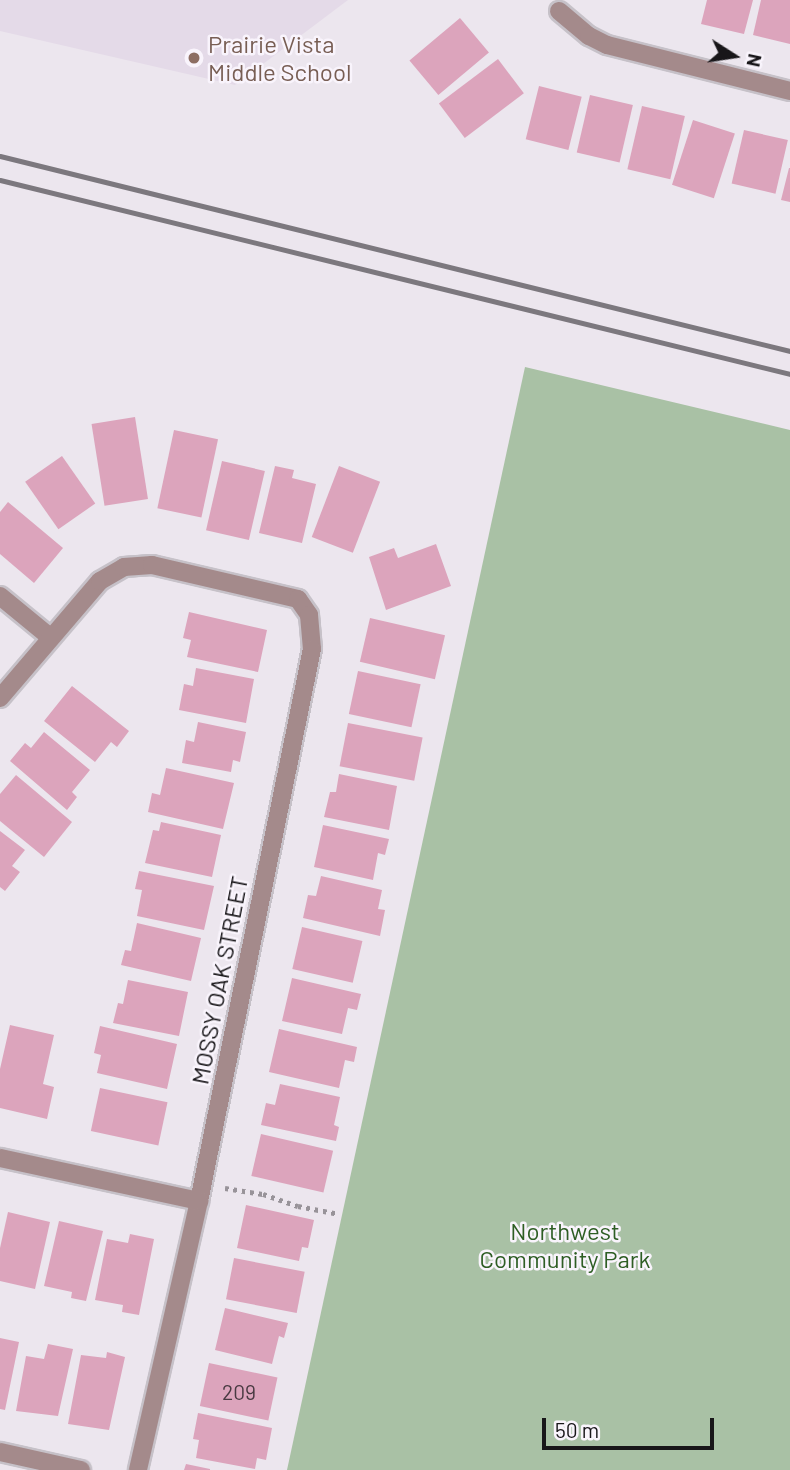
<!DOCTYPE html>
<style>
body{margin:0}
#map{position:relative;width:790px;height:1470px;overflow:hidden;background:#ece6ee;font-family:Barlow,sans-serif}
div>[style]{position:absolute}
.built>*{inset:0;background:#e4dae8}
.green>*{inset:0;background:#a9c1a5}
.building>*{inset:0;background:#dca4bc;transform-origin:0 0}
.path>*{height:4.5px;margin-top:-2.25px;transform-origin:0;background:repeating-linear-gradient(90deg,#989399 0 3.5px,transparent 0 8.5px)}
.roads{filter:drop-shadow(2px 0 #c6c1c8) drop-shadow(-2px 0 #c6c1c8) drop-shadow(0 2px #c6c1c8) drop-shadow(0 -2px #c6c1c8)}
.minor>*{height:18px;margin:-9px;padding:0 9px;transform-origin:9px;border-radius:9px;background:#a48a8b}
.rail>*{height:5px;margin:-2.5px;padding:0 2.5px;transform-origin:2.5px;border-radius:2.5px;background:#7c787e}
.dots>*{width:19px;height:19px;translate:-50% -50%;box-sizing:border-box;border:4px solid #f9f4fc;border-radius:50%}
span{translate:-50% -50%;white-space:nowrap;text-align:center;line-height:1.15;-webkit-text-stroke:5px #f9f4fc;paint-order:stroke}
.number-label{font-size:21px;color:#493a42}
.number-label span{-webkit-text-stroke-width:0}
.education-label{font-size:24px;color:#785e54}
.left{translate:0 -50%;text-align:left}
.street-label{font-size:24px;color:#181619}
.park-label{font-size:24px;color:#2e5e24}
.north{position:absolute;left:699px;top:21px;width:70px;height:70px;-webkit-text-stroke:5px #f9f4fc;paint-order:stroke;rotate:102deg;font-size:19px;font-weight:700;line-height:28px;text-align:center;color:#181619}
.north::after{content:'';display:block;margin:auto;width:24px;height:32px;background:#181619;clip-path:polygon(50% 0,100% 100%,50% 72%,0 100%)}
.scale{position:absolute;left:542px;top:1418px;width:172px;height:32px;box-sizing:border-box;border:4px solid #181619;border-top:0;padding-left:9px;font-size:21px;line-height:24px;white-space:nowrap;color:#181619;-webkit-text-stroke:5px #f9f4fc;paint-order:stroke}
</style>
<div id="map">
<div class="built">
<div style="clip-path:polygon(0 0,348px 0,235px 85px,0 31px)"></div>
</div>
<div class="green">
<div style="clip-path:polygon(525px 367px,790px 430px,790px 1470px,287px 1470px)"></div>
</div>
<div class="building">
<div style="clip-path:polygon(707px 0,753px 0,744px 34px,701px 24px)"></div>
<div style="clip-path:polygon(761px 0,790px 0,790px 44px,753px 35px)"></div>
<div style="left:460px;top:18px;width:45px;height:66px;rotate:50deg"></div>
<div style="left:498px;top:59px;width:43px;height:74px;rotate:53deg"></div>
<div style="left:539px;top:86px;width:44px;height:55px;rotate:14deg"></div>
<div style="left:590px;top:95px;width:44px;height:59px;rotate:13deg"></div>
<div style="left:642px;top:106px;width:44px;height:65px;rotate:13deg"></div>
<div style="left:693px;top:120px;width:44px;height:68px;rotate:18deg"></div>
<div style="left:744px;top:130px;width:45px;height:55px;rotate:13deg"></div>
<div style="clip-path:polygon(789px 168px,790px 168px,790px 202px,781px 200px)"></div>
<div style="left:135px;top:417px;width:83px;height:44px;rotate:81deg"></div>
<div style="left:174px;top:430px;width:45px;height:80px;rotate:12deg"></div>
<div style="left:62px;top:456px;width:58px;height:45px;rotate:55deg"></div>
<div style="left:222px;top:461px;width:44px;height:71px;rotate:13deg"></div>
<div style="clip-path:polygon(275px 466px,294px 470px,292px 478px,316px 484px,302px 543px,259px 533px)"></div>
<div style="left:339px;top:466px;width:44px;height:76px;rotate:21deg"></div>
<div style="clip-path:polygon(8px 502px,63px 548px,34px 583px,0 554px,0 512px)"></div>
<div style="clip-path:polygon(436px 544px,451px 586px,386px 610px,369px 557px,394px 548px,398px 558px)"></div>
<div style="clip-path:polygon(189px 612px,267px 630px,258px 672px,187px 657px,191px 640px,183px 638px)"></div>
<div style="left:370px;top:618px;width:77px;height:45px;rotate:13deg"></div>
<div style="clip-path:polygon(196px 668px,254px 679px,246px 723px,179px 710px,184px 684px,193px 686px)"></div>
<div style="left:358px;top:671px;width:64px;height:44px;rotate:12deg"></div>
<div style="clip-path:polygon(72px 686px,129px 731px,117px 747px,111px 742px,95px 762px,44px 721px)"></div>
<div style="clip-path:polygon(198px 722px,246px 732px,240px 762px,233px 760px,231px 772px,182px 763px,186px 740px,194px 742px)"></div>
<div style="left:348px;top:723px;width:76px;height:44px;rotate:11deg"></div>
<div style="clip-path:polygon(44px 732px,90px 770px,72px 792px,77px 797px,67px 810px,10px 761px,25px 743px,31px 748px)"></div>
<div style="clip-path:polygon(166px 768px,234px 783px,223px 829px,148px 812px,152px 793px,160px 795px)"></div>
<div style="clip-path:polygon(339px 774px,397px 786px,389px 830px,324px 817px,330px 792px,336px 792px)"></div>
<div style="clip-path:polygon(16px 775px,72px 822px,44px 857px,0 821px,0 794px)"></div>
<div style="clip-path:polygon(161px 822px,221px 835px,212px 877px,145px 863px,153px 830px,159px 831px)"></div>
<div style="clip-path:polygon(323px 825px,389px 839px,385px 855px,378px 853px,373px 880px,314px 867px)"></div>
<div style="clip-path:polygon(0 831px,25px 850px,12px 866px,20px 872px,5px 891px,0 887px)"></div>
<div style="clip-path:polygon(139px 871px,214px 886px,204px 930px,137px 916px,142px 890px,135px 889px)"></div>
<div style="clip-path:polygon(321px 876px,382px 890px,378px 909px,385px 910px,380px 936px,303px 918px,308px 895px,316px 896px)"></div>
<div style="clip-path:polygon(137px 923px,201px 938px,191px 981px,121px 965px,125px 950px,131px 951px)"></div>
<div style="left:302px;top:927px;width:62px;height:43px;rotate:13deg"></div>
<div style="clip-path:polygon(292px 978px,361px 994px,357px 1010px,348px 1008px,342px 1034px,282px 1021px)"></div>
<div style="clip-path:polygon(128px 980px,188px 992px,179px 1036px,113px 1023px,118px 1003px,123px 1004px)"></div>
<div style="clip-path:polygon(10px 1025px,54px 1035px,43px 1084px,54px 1087px,47px 1119px,0 1108px,0 1069px)"></div>
<div style="clip-path:polygon(100px 1026px,177px 1044px,167px 1089px,97px 1073px,101px 1055px,94px 1053px)"></div>
<div style="clip-path:polygon(279px 1029px,357px 1047px,354px 1062px,345px 1060px,339px 1088px,269px 1072px)"></div>
<div style="clip-path:polygon(280px 1084px,340px 1097px,334px 1125px,339px 1127px,336px 1141px,261px 1125px,266px 1103px,275px 1105px)"></div>
<div style="left:100px;top:1088px;width:69px;height:44px;rotate:12deg"></div>
<div style="left:261px;top:1134px;width:74px;height:43px;rotate:13deg"></div>
<div style="clip-path:polygon(246px 1205px,314px 1220px,308px 1248px,302px 1247px,299px 1261px,237px 1248px)"></div>
<div style="clip-path:polygon(8px 1212px,50px 1222px,35px 1289px,0 1281px,0 1248px)"></div>
<div style="clip-path:polygon(59px 1221px,103px 1231px,86px 1301px,71px 1298px,72px 1292px,44px 1286px)"></div>
<div style="clip-path:polygon(130px 1234px,154px 1239px,139px 1315px,122px 1312px,123px 1305px,95px 1300px,107px 1239px,128px 1243px)"></div>
<div style="left:234px;top:1258px;width:72px;height:42px;rotate:11deg"></div>
<div style="clip-path:polygon(225px 1308px,288px 1323px,284px 1338px,279px 1336px,272px 1364px,215px 1350px)"></div>
<div style="clip-path:polygon(0 1338px,19px 1342px,5px 1410px,0 1409px)"></div>
<div style="clip-path:polygon(48px 1344px,73px 1349px,58px 1416px,16px 1411px,26px 1356px,44px 1359px)"></div>
<div style="clip-path:polygon(107px 1352px,125px 1357px,109px 1430px,68px 1424px,81px 1355px,106px 1358px)"></div>
<div style="left:209px;top:1363px;width:70px;height:44px;rotate:12deg"></div>
<div style="clip-path:polygon(198px 1413px,272px 1428px,266px 1460px,257px 1458px,255px 1469px,196px 1458px,199px 1440px,193px 1439px)"></div>
<div style="clip-path:polygon(186px 1464px,210px 1469px,210px 1470px,184px 1470px)"></div>
</div>
<div class="path">
<div style="left:225px;top:1188px;width:38px;rotate:9deg"></div>
<div style="left:263px;top:1194px;width:37px;rotate:19deg"></div>
<div style="left:298px;top:1206px;width:38px;rotate:11deg"></div>
</div>
<div class="roads">
<div class="minor">
<div style="left:559px;top:11px;width:39px;rotate:40deg"></div>
<div style="left:589px;top:36px;width:20px;rotate:27deg"></div>
<div style="left:607px;top:45px;width:189px;rotate:14.1deg"></div>
<div style="left:0;top:596px;width:65px;rotate:39.4deg"></div>
<div style="left:0;top:698px;width:154px;rotate:-49.5deg"></div>
<div style="left:100px;top:581px;width:28px;rotate:-30deg"></div>
<div style="left:124px;top:567px;width:28px;rotate:-4deg"></div>
<div style="left:152px;top:565px;width:150px;rotate:13.1deg"></div>
<div style="left:298px;top:599px;width:19px;rotate:55deg"></div>
<div style="left:309px;top:615px;width:34px;rotate:85deg"></div>
<div style="left:312px;top:649px;width:563px;rotate:101.57deg"></div>
<div style="left:199px;top:1201px;width:276px;rotate:102.8deg"></div>
<div style="left:0;top:1158px;width:204px;rotate:12.2deg"></div>
<div style="left:0;top:1452px;width:83px;rotate:12.5deg"></div>
</div>
</div>
<div class="rail">
<div style="left:0;top:156px;width:814px;rotate:13.87deg"></div>
<div style="left:0;top:180px;width:813px;rotate:13.8deg"></div>
</div>
<div class="dots">
<div style="left:194px;top:58px;background:#8d6e63"></div>
</div>
<div class="number-label">
<span style="left:239px;top:1392px">209</span>
</div>
<div class="education-label">
<span class="left" style="left:208px;top:58px">Prairie Vista<br>Middle School</span>
</div>
<div class="street-label">
<span style="left:219px;top:980px;rotate:-79deg">MOSSY OAK STREET</span>
</div>
<div class="park-label">
<span style="left:565px;top:1245px">Northwest<br>Community Park</span>
</div>
<div class="north">N</div>
<div class="scale">50 m</div>
</div>
